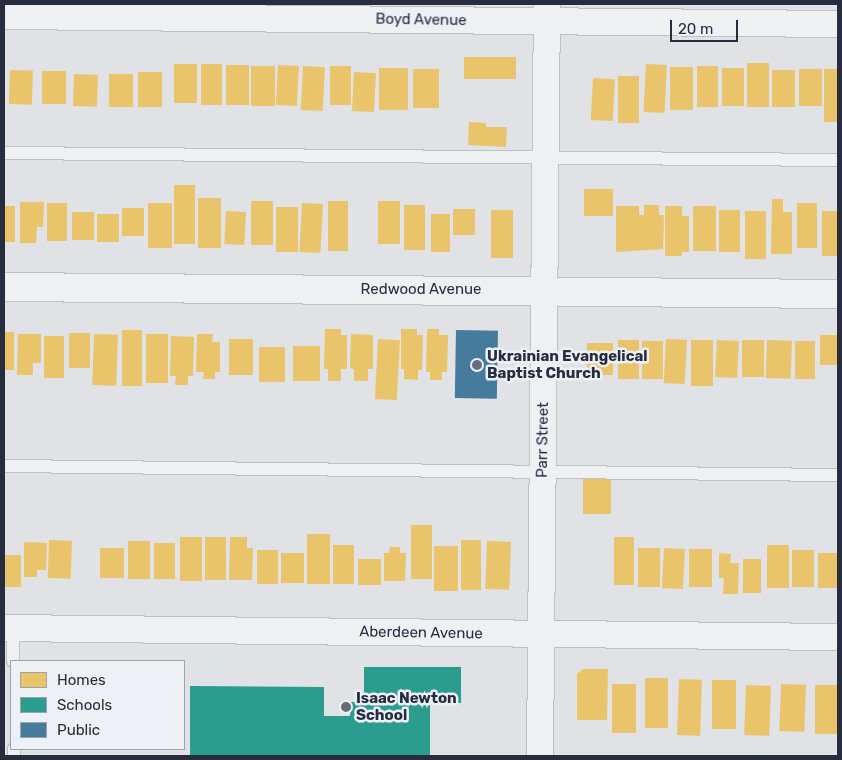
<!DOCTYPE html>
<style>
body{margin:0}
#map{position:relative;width:842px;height:760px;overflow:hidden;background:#e0e2e6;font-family:Rubik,sans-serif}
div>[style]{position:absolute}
.homes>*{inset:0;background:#e9c46a;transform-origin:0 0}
.schools>*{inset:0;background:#2a9d8f}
.public>*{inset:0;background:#457b9d;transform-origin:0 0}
.roads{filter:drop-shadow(1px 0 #bec0c4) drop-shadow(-1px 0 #bec0c4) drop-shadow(0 1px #bec0c4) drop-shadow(0 -1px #bec0c4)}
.service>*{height:12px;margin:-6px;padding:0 6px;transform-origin:6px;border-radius:6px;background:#eff0f2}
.minor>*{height:26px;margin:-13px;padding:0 13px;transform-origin:13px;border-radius:13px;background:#eff0f2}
.tertiary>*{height:28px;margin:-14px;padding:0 14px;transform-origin:14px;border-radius:14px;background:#eff0f2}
.dots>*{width:14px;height:14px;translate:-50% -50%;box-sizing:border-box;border:2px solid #edf0f5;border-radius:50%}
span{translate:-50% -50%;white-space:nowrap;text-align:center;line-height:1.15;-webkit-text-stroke:5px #edf0f5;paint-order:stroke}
.street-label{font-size:15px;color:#272d3e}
.poi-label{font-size:15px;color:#272d3e;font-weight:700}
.left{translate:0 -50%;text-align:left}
.frame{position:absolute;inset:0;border:5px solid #272d3e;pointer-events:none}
.legend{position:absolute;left:10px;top:660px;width:175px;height:90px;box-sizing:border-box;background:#edf0f5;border:1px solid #9ea2ac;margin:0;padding:6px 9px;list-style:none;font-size:15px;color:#272d3e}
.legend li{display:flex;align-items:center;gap:10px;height:25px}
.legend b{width:25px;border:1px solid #9ea2ac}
.scale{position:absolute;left:670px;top:20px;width:68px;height:22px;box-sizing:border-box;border:2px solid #272d3e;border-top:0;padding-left:6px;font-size:15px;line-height:18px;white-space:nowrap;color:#272d3e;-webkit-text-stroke:4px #edf0f5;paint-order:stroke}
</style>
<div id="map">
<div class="homes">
<div style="left:464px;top:57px;width:52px;height:22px"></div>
<div style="left:747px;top:63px;width:22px;height:44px"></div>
<div style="left:174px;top:64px;width:23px;height:39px"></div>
<div style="left:201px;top:64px;width:21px;height:41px"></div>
<div style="left:646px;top:64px;width:21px;height:48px;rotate:3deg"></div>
<div style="left:226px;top:65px;width:23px;height:40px"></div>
<div style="left:278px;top:65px;width:21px;height:40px;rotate:3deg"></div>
<div style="left:251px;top:66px;width:24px;height:40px"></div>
<div style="left:303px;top:66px;width:22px;height:44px;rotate:3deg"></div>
<div style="left:330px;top:66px;width:21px;height:39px"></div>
<div style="left:697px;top:66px;width:21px;height:41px"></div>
<div style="left:670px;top:67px;width:23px;height:43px"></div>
<div style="left:379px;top:68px;width:29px;height:42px"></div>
<div style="left:722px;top:68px;width:22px;height:38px"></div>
<div style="left:413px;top:69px;width:26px;height:39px"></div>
<div style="left:799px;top:69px;width:23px;height:37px"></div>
<div style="left:824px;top:69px;width:14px;height:53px"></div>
<div style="left:10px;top:70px;width:23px;height:34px;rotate:2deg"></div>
<div style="left:772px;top:70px;width:23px;height:37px"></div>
<div style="left:42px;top:71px;width:24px;height:33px"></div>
<div style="left:138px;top:72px;width:24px;height:35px"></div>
<div style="left:354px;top:72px;width:22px;height:39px;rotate:3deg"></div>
<div style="left:74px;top:74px;width:24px;height:32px;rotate:2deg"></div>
<div style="left:109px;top:74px;width:24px;height:33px"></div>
<div style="left:618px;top:76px;width:21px;height:47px"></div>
<div style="left:593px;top:78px;width:22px;height:42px;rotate:3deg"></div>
<div style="clip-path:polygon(469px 122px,486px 123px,486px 127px,507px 127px,506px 147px,468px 145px)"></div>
<div style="left:174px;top:185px;width:21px;height:59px"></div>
<div style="left:584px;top:189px;width:29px;height:27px"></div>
<div style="left:198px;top:198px;width:23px;height:50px"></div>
<div style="clip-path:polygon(772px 199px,783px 199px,783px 212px,792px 212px,792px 254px,771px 254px)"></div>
<div style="left:251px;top:201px;width:22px;height:44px"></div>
<div style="left:328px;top:201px;width:20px;height:50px"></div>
<div style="left:378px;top:201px;width:22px;height:43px"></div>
<div style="clip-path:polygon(20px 202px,44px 202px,43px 227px,37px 227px,36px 243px,20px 243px)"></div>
<div style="left:47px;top:203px;width:20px;height:38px"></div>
<div style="left:148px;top:203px;width:24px;height:45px"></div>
<div style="left:302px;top:203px;width:21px;height:49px;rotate:3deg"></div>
<div style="left:797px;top:203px;width:20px;height:45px"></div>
<div style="left:404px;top:205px;width:21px;height:45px"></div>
<div style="clip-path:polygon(644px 205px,659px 205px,659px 215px,664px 215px,663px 249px,616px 252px,616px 206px,639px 206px,639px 215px,644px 215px)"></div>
<div style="left:4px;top:206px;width:11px;height:36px"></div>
<div style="clip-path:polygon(665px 206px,682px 206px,682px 216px,689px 216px,689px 252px,682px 252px,682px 256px,665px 256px)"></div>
<div style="left:693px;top:206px;width:23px;height:45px"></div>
<div style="left:276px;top:207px;width:22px;height:45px"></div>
<div style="left:122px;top:208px;width:22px;height:28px"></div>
<div style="left:453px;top:209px;width:22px;height:26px"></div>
<div style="left:491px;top:210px;width:22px;height:48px"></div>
<div style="left:719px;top:210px;width:21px;height:42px"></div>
<div style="left:226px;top:211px;width:20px;height:33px;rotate:3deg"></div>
<div style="left:745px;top:211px;width:21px;height:48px"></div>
<div style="left:822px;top:211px;width:16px;height:45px"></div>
<div style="left:72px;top:212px;width:22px;height:28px"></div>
<div style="left:97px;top:214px;width:22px;height:28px"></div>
<div style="left:431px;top:214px;width:19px;height:38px"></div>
<div style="clip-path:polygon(325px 329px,341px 329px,341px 335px,347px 335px,347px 369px,341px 369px,341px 381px,328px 381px,328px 369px,324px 369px)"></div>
<div style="clip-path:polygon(401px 329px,417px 329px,417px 335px,423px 335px,422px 370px,418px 370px,418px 380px,404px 379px,404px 369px,401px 369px)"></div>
<div style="clip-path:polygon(427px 329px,439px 329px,439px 335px,448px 335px,447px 372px,442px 372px,442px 380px,430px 380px,430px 372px,426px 372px)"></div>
<div style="left:122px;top:330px;width:20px;height:56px"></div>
<div style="left:4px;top:332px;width:10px;height:38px"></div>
<div style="left:69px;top:333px;width:21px;height:35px"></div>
<div style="clip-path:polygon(18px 334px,41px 334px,41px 363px,33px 363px,33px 375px,17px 375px)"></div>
<div style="left:94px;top:334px;width:24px;height:51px;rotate:2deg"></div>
<div style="left:146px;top:334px;width:22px;height:49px"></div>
<div style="clip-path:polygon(197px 334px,213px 334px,212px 342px,220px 342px,220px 372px,215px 372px,215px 379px,203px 379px,204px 372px,196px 372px)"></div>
<div style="clip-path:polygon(351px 334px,373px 335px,373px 369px,368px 369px,368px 381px,354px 381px,354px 369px,350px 368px)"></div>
<div style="left:820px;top:335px;width:18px;height:30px"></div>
<div style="left:44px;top:336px;width:20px;height:42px"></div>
<div style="clip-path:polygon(171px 336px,194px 337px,193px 376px,188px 376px,188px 385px,175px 385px,176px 376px,170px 376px)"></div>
<div style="left:229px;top:339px;width:24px;height:36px"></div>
<div style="left:378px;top:339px;width:22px;height:60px;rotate:3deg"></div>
<div style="left:666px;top:339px;width:21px;height:44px;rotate:3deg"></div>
<div style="left:618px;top:340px;width:21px;height:39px"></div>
<div style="left:691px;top:340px;width:22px;height:46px"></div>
<div style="left:717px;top:340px;width:22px;height:37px;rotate:3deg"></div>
<div style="left:742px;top:340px;width:22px;height:37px"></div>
<div style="left:767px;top:340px;width:25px;height:38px;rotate:2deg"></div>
<div style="left:642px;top:341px;width:21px;height:38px"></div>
<div style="left:795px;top:341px;width:20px;height:38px"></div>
<div style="left:587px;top:343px;width:26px;height:32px"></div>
<div style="left:293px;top:346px;width:27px;height:35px"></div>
<div style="left:259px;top:347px;width:26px;height:35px"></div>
<div style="left:583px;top:479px;width:28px;height:35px"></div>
<div style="left:411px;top:525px;width:21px;height:54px"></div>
<div style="left:307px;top:534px;width:23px;height:50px"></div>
<div style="left:180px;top:537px;width:22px;height:44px"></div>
<div style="left:205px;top:537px;width:21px;height:43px"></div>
<div style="clip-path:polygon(230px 537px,247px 537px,247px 548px,253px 548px,252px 580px,229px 580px)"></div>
<div style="left:614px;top:537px;width:20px;height:48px"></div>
<div style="left:49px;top:540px;width:23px;height:38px;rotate:2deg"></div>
<div style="left:461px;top:540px;width:20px;height:50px"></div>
<div style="left:128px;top:541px;width:22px;height:38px"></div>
<div style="left:487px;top:541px;width:24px;height:48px;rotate:2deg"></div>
<div style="clip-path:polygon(24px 542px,47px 543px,46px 570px,37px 570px,37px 577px,24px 577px)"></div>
<div style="left:154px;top:543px;width:21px;height:36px"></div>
<div style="left:333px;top:545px;width:21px;height:39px"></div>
<div style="left:767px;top:545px;width:22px;height:43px"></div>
<div style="left:434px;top:546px;width:24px;height:45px"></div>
<div style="clip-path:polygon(390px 547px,400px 547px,400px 553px,406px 553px,405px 581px,384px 581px,384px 553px,389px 553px)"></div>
<div style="left:100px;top:548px;width:24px;height:30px"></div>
<div style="left:638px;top:548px;width:22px;height:39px"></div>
<div style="left:664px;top:548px;width:21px;height:40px;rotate:3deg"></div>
<div style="left:689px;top:549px;width:23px;height:38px"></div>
<div style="left:257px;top:550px;width:21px;height:34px"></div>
<div style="left:792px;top:550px;width:22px;height:37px"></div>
<div style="left:281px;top:553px;width:23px;height:30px"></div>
<div style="clip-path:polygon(719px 553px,731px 554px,730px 563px,739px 563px,738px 594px,723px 594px,724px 578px,719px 578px)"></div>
<div style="left:818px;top:553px;width:20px;height:35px"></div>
<div style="left:4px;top:555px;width:17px;height:32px"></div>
<div style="left:358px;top:559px;width:23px;height:26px"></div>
<div style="left:743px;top:559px;width:18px;height:34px"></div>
<div style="clip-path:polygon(583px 669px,608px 669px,607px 720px,577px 720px,577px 674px)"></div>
<div style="left:645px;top:678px;width:23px;height:50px"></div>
<div style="left:679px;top:679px;width:23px;height:56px;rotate:2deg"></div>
<div style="left:712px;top:680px;width:24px;height:49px"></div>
<div style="left:612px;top:684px;width:24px;height:49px"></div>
<div style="left:781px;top:684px;width:25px;height:47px;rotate:2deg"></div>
<div style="left:746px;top:685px;width:25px;height:50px;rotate:2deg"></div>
<div style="left:815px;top:685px;width:23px;height:49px"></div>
</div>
<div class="schools">
<div style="clip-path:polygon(364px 667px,461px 667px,461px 703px,430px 703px,430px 756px,190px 756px,190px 686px,324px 687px,324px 716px,350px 716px,351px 702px,364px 702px)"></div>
</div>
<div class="public">
<div style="left:456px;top:330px;width:42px;height:68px;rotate:1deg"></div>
</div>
<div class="roads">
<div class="service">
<div style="left:4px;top:153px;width:834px;rotate:0.48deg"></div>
<div style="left:4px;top:466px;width:834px;rotate:0.62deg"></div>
<div style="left:13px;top:661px;width:33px;rotate:-90deg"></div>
<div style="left:14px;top:749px;width:7px;rotate:90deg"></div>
</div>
<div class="minor">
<div style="left:4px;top:16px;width:834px;rotate:0.55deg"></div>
<div style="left:4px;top:628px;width:834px;rotate:0.62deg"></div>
<div style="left:540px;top:756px;width:751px;rotate:-89.47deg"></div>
</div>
<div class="tertiary">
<div style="left:4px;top:287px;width:834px;rotate:0.48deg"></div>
</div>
</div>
<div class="dots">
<div style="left:477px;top:365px;background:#686c79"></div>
<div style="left:346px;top:707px;background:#686c79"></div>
</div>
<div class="street-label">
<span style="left:421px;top:20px;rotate:1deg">Boyd Avenue</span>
<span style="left:421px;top:290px">Redwood Avenue</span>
<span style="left:543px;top:440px;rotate:-89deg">Parr Street</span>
<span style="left:421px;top:633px;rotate:1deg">Aberdeen Avenue</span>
</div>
<div class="poi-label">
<span class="left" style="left:487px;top:365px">Ukrainian Evangelical<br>Baptist Church</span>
<span class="left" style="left:356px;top:707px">Isaac Newton<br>School</span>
</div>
<div class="frame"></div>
<ul class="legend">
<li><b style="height:14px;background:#e9c46a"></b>Homes</li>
<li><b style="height:14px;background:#2a9d8f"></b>Schools</li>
<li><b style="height:14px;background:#457b9d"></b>Public</li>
</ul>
<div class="scale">20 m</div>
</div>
